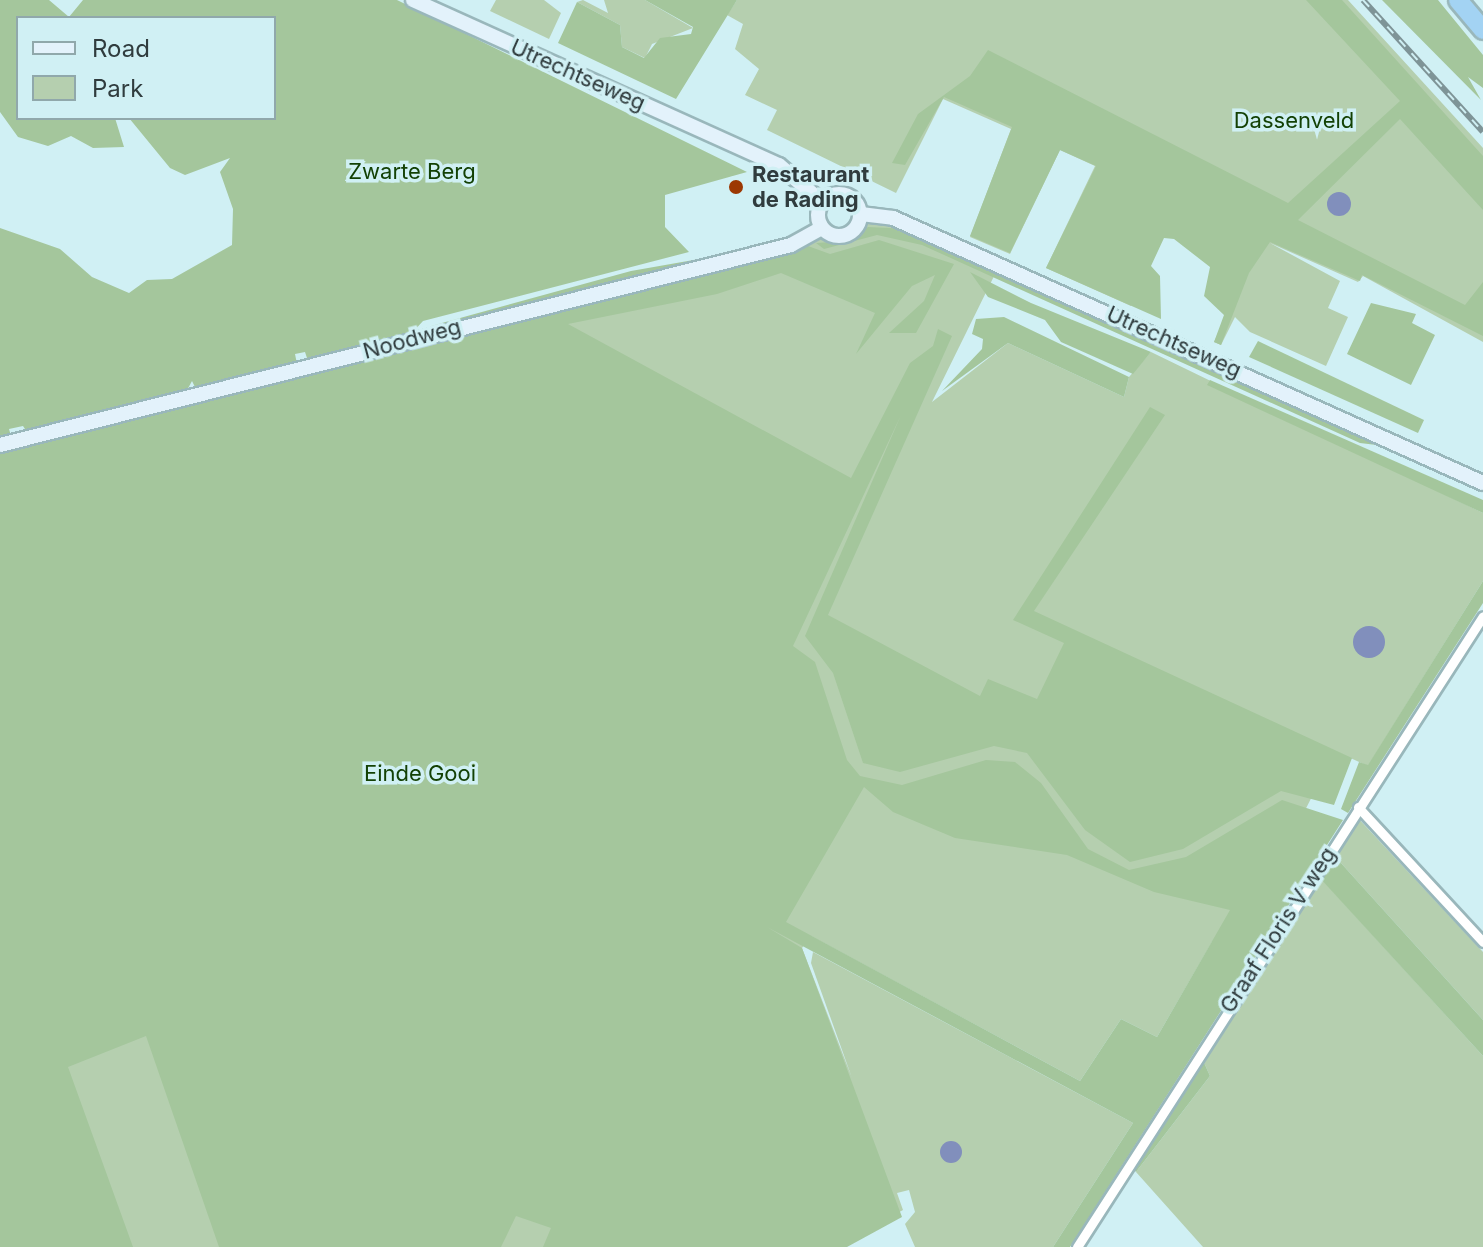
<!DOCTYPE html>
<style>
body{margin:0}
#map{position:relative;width:1483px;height:1247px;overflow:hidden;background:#d0f0f4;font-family:Inter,sans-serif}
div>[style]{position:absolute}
.green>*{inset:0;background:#b5cfaf}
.forest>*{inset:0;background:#a4c69c}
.water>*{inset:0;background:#818fbc}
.round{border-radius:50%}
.roads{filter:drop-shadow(2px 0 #99b7bb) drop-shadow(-2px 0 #99b7bb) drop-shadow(0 2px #99b7bb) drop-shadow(0 -2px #99b7bb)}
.minor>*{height:9px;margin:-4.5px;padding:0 4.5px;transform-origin:4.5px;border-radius:4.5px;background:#fff}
.secondary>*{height:14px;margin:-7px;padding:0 7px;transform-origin:7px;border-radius:7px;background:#e3f2fb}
.secondary>.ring{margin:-7px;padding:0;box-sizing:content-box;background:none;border:14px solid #e3f2fb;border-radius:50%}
.motorway>*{height:18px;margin:-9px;padding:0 9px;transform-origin:9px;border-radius:9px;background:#a3d3f3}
.rail>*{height:6px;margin-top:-3px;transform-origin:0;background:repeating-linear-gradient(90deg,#d0f0f4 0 9px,#7e9497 0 18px);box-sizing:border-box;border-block:2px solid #7e9497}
.dots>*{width:22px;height:22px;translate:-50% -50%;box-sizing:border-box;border:4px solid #d0f0f4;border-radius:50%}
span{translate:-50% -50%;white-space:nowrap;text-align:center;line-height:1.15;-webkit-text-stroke:7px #d0f0f4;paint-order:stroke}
.street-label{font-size:22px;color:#303c3e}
.park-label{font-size:22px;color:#134105}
.poi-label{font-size:22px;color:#303c3e;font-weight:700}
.left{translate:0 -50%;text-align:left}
.legend{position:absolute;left:16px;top:16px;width:260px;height:104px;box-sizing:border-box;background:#d0f0f4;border:2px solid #90a8ab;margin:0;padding:10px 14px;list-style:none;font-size:24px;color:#303c3e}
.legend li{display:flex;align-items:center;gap:16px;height:40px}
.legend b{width:40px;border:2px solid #90a8ab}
</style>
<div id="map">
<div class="green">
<div style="clip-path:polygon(496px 0,544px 0,561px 13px,549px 39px,490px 11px)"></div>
<div style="clip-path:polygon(583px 0,608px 13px,604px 0,645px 0,693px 28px,652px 44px,645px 58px,622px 47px,620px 25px,577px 2px)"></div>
<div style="clip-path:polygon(737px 0,1348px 0,1483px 148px,1483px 342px,1363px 276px,1358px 282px,1270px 243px,1340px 281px,1328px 308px,1348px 317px,1326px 366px,1250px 332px,1235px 317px,1221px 345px,1214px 342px,1262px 240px,1179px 202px,1131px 306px,1046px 268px,1095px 166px,1060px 150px,1010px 254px,970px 237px,1011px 129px,943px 99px,896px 193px,767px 130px,777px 110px,745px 95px,759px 69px,735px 49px,743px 24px,727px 15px)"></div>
<div style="clip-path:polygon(899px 214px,1000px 264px,932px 402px,1008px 343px,1124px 397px,1129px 377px,1151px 352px,1483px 513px,1483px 581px,1368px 766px,1335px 751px,1289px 842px,1212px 942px,1157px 1037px,1121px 1019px,1080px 1081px,811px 936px,802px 948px,852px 1078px,811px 963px,813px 952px,1133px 1123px,1053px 1247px,915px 1247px,905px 1224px,915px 1212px,909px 1190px,897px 1193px,903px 1210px,836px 1247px,0 1247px,0 445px)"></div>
<div style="clip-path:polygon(1357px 817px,1483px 952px,1483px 1020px,1331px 852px)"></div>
<div style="clip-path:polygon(1319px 876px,1483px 1056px,1483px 1247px,1203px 1247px,1136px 1172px,1210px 1076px,1202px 1058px)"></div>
</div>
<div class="forest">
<div style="clip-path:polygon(0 0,49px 0,69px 17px,83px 0,397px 0,747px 172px,665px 195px,665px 227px,689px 252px,423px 321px,411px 334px,308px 361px,305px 352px,295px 354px,297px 364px,197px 391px,192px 381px,185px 394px,27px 432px,23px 426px,9px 429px,11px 436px,0 439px,0 228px,60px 249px,92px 277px,129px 293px,147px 280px,172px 279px,232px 245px,233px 209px,220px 172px,230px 158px,185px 175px,170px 168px,129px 118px,274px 118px,274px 18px,18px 18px,18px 118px,115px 118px,124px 147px,93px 148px,71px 136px,48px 146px,18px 137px,0 112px)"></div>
<div style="clip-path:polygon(645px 0,737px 0,676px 99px,558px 43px,577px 2px,620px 25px,622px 47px,644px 58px,660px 38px,691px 34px,693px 27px)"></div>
<div style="clip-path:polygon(1306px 0,1342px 0,1483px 156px,1483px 210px,1400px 119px,1298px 220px,1465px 305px,1483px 282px,1483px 336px,1362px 275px,1360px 281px,1270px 242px,1249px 273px,1221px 345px,1214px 342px,1224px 315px,1204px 296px,1210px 267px,1174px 239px,1164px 238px,1151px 266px,1160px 276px,1161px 319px,1046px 268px,1096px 166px,1060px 150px,1010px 253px,970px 236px,1012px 127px,944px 97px,905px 165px,892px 163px,918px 114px,970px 76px,988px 50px,1288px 203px,1400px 101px)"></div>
<div style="clip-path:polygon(1382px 0,1438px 0,1483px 55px,1483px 88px,1468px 77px,1481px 100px)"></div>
<div style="clip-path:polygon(868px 227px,910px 229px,1393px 447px,1360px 443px,922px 245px,877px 235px,824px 249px,816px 243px,847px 241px)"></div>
<div style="clip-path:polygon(evenodd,879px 240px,954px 264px,916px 333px,889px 333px,924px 301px,935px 275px,912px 286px,856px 354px,875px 313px,781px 273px,717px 294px,568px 324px,851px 478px,910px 363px,933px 346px,938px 329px,952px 336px,828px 615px,980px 696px,988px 679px,1037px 699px,1064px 643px,1013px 620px,1150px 407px,1165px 415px,1034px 611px,1352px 758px,1334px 805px,1281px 791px,1183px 849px,1130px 862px,1085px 830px,1027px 753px,994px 746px,900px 772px,863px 763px,833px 673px,805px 636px,901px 415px,793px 646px,815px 662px,847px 760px,860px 776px,902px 785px,986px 760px,1015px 762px,1041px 783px,1088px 849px,1129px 870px,1186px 857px,1282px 800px,1343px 820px,1070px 1247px,1053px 1247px,1133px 1123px,767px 927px,802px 948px,902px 1217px,847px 1247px,543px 1247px,551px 1228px,516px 1216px,501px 1247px,219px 1247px,146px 1036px,68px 1067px,133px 1247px,0 1247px,0 452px,808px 246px,830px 254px,879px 240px,864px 787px,893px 812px,955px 838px,1067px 855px,1154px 892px,1230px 910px,1157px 1037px,1121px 1019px,1080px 1081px,786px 922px,864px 787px)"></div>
<div style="clip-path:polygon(739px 252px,434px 328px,431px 326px,631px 271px)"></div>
<div style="clip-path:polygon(970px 272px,1031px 303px,1151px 352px,1133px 374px,1061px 342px,1045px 320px,988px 297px)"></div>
<div style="clip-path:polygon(1371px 303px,1416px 314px,1412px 323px,1435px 335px,1411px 385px,1347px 354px)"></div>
<div style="clip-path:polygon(1004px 317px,1129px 377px,1124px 397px,1008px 343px,942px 391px,982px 349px,983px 339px,972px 334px,976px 319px)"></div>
<div style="clip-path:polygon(1258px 341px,1424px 420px,1418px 433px,1249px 357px)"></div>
<div style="clip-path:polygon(1210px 380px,1483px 500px,1483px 513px,1207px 385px)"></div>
<div style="clip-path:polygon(1483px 581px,1483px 603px,1348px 813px,1341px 809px,1359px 762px,1368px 765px)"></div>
<div style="clip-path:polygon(1331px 852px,1483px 1020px,1483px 1056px,1319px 877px)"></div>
<div style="clip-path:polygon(1202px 1058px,1210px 1076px,1136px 1172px,1131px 1166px)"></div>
</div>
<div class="water">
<div class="round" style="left:1327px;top:192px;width:24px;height:24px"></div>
<div class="round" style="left:1353px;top:626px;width:32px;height:32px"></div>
<div class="round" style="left:940px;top:1141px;width:22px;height:22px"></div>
</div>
<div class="roads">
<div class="minor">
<div style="left:1358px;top:807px;width:184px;rotate:47.2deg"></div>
<div style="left:1077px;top:1247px;width:750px;rotate:-57.24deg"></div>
</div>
<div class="secondary">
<div style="left:413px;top:0;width:401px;rotate:24.3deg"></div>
<div style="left:779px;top:165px;width:57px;rotate:40.7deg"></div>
<div class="ring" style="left:818px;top:194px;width:28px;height:28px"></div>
<div style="left:861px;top:214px;width:32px;rotate:7deg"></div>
<div style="left:893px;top:218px;width:647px;rotate:24.19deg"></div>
<div style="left:0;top:445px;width:816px;rotate:-14.19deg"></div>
<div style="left:791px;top:245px;width:35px;rotate:-29deg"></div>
</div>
<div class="motorway">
<div style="left:1458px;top:0;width:39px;rotate:50deg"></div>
</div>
</div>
<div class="rail">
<div style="left:1363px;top:0;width:178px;rotate:47.7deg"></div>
</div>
<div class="dots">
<div style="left:736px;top:187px;background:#9c3803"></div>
</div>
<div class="street-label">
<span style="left:578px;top:75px;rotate:24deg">Utrechtseweg</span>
<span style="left:412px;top:339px;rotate:-15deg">Noodweg</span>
<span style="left:1174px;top:342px;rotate:24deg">Utrechtseweg</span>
<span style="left:1278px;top:930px;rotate:-57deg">Graaf Floris V weg</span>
</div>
<div class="park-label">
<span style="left:1294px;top:121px">Dassenveld</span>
<span style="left:412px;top:172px">Zwarte Berg</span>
<span style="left:420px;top:774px">Einde Gooi</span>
</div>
<div class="poi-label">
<span class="left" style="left:752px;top:187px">Restaurant<br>de Rading</span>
</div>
<ul class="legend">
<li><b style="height:10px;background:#e3f2fb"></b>Road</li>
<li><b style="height:22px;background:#b5cfaf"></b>Park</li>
</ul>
</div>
